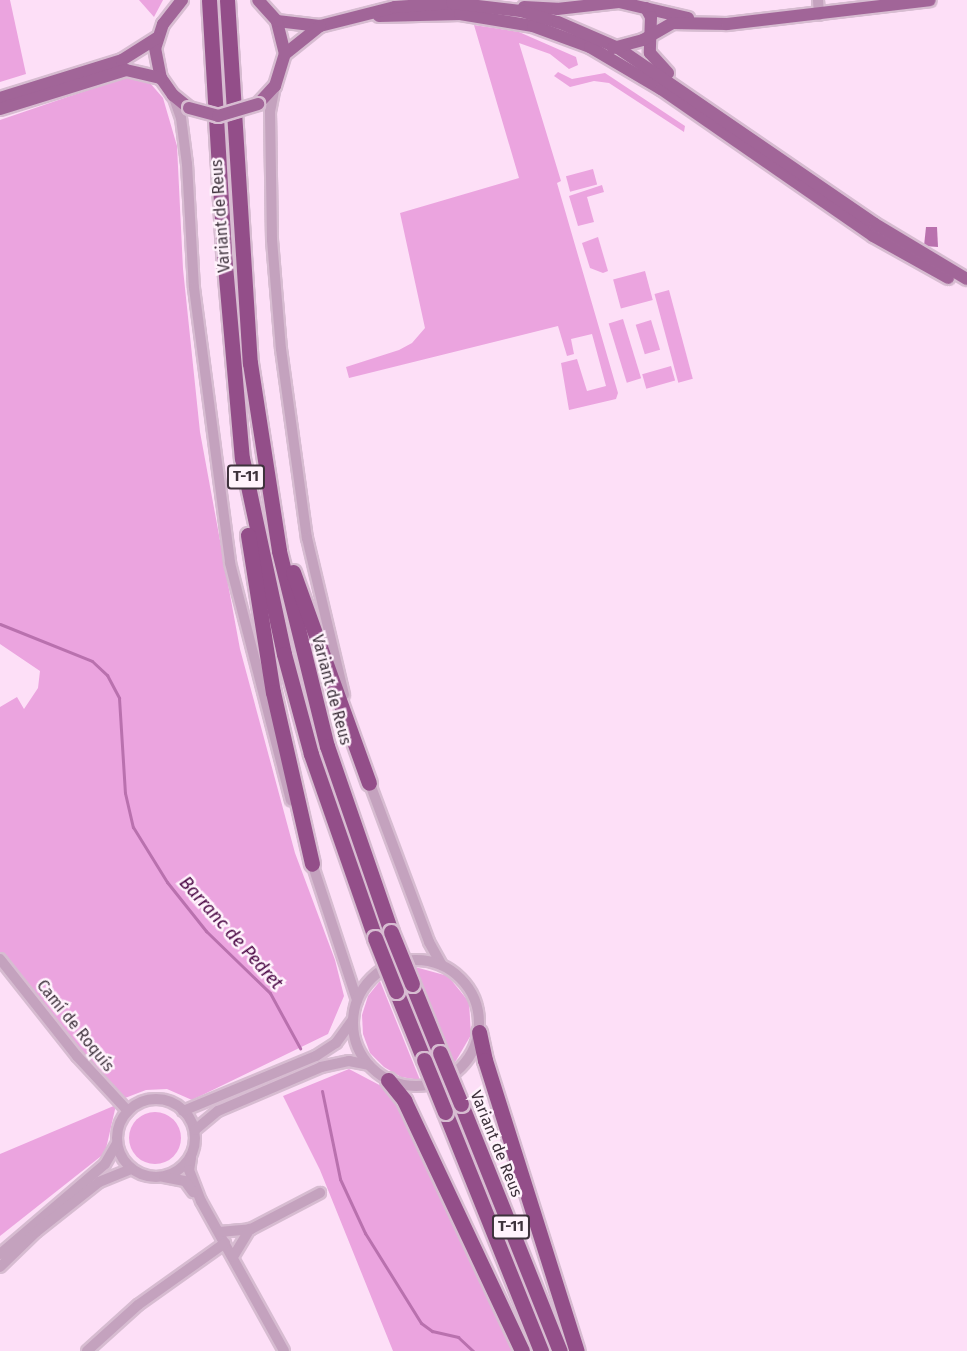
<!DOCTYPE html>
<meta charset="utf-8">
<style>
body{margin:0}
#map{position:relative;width:967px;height:1351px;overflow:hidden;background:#fddff7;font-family:"Fira Sans",sans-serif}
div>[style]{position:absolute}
.green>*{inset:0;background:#eba4df;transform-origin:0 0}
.round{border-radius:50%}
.water>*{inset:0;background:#b971ae}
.stream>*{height:3px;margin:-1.5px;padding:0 1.5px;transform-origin:1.5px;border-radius:1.5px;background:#b971ae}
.roads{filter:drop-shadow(2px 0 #d7bcd1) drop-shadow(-2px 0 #d7bcd1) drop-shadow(0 2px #d7bcd1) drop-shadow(0 -2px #d7bcd1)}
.minor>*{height:10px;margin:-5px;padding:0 5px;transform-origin:5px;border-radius:5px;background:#c4a2be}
.minor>.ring{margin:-5px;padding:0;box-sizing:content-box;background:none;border:10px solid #c4a2be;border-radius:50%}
.major>*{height:12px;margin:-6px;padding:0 6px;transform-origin:6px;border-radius:6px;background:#a16598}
.highway>*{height:15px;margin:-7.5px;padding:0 7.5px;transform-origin:7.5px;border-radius:7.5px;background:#934e89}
.bridges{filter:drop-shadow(2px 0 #d7bcd1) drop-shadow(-2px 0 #d7bcd1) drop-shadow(0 2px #d7bcd1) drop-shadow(0 -2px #d7bcd1)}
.major-bridge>*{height:12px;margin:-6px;padding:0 6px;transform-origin:6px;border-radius:6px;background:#a16598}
.highway-bridge>*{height:15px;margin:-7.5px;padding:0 7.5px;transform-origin:7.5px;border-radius:7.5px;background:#934e89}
span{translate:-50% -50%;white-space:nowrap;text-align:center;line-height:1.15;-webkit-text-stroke:5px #fff3fc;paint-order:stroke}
.shield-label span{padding:2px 4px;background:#fff3fc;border:2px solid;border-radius:4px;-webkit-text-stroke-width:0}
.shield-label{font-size:15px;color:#3d313b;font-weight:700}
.street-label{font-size:16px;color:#3d313b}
.water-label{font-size:18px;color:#480442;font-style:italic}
</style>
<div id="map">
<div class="green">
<div style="clip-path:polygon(0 0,10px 0,26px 74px,0 82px)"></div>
<div style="clip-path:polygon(139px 0,163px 0,154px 17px)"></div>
<div style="clip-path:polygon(474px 25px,519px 32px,576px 57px,578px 65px,569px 69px,550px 54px,519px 43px,561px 181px,557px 183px,618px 393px,616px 399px,569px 410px,561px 363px,577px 359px,587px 391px,606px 386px,592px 334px,571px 339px,574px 354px,567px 356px,558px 326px,349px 378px,346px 367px,399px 350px,412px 343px,425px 328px,400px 213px,519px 178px)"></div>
<div style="clip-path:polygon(558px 72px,572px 79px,605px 73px,685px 126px,684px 132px,609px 83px,594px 81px,570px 87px,554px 76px)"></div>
<div style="clip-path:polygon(138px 77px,150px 83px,163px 98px,177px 146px,183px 269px,200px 432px,240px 649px,295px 853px,335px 960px,344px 996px,328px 1034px,192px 1100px,167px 1089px,146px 1090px,125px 1098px,87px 1060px,0 952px,0 707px,17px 697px,24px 709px,38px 688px,40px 671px,0 644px,0 120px,123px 78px)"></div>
<div style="left:593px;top:169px;width:16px;height:28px;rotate:75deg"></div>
<div style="clip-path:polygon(602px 185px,604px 192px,587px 197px,594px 222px,578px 226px,569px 196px)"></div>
<div style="clip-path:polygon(598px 237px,608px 271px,603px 273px,590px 268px,582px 243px)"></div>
<div style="left:645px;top:271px;width:30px;height:33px;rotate:75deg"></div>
<div style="left:669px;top:290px;width:92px;height:15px;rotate:75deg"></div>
<div style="left:623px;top:319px;width:62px;height:15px;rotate:73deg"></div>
<div style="left:651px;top:320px;width:31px;height:16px;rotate:73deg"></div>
<div style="left:671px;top:366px;width:15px;height:30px;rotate:74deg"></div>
<div style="clip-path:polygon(415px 967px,448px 976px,469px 1002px,471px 1035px,454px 1064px)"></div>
<div style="clip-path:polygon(380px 981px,420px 1080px,401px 1077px,384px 1067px,370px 1053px,363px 1034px,362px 1015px,368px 996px)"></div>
<div style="clip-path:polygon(349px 1069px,387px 1089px,400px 1107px,513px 1351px,393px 1351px,320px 1170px,283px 1096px)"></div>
<div style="clip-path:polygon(116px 1105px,105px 1153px,0 1236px,0 1154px)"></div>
<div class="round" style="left:129px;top:1112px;width:52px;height:52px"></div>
</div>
<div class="water">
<div style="clip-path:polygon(926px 227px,937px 227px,938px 247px,924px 246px)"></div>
</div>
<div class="stream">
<div style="left:0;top:624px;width:99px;rotate:21.9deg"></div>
<div style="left:92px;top:661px;width:21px;rotate:43deg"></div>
<div style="left:107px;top:675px;width:26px;rotate:62deg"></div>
<div style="left:119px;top:698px;width:95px;rotate:86.4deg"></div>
<div style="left:125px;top:793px;width:35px;rotate:77deg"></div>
<div style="left:133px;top:827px;width:65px;rotate:58.3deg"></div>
<div style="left:167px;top:882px;width:63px;rotate:51.5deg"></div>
<div style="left:206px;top:931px;width:89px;rotate:44.1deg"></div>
<div style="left:270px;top:993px;width:63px;rotate:61.4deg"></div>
<div style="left:322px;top:1091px;width:90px;rotate:78.4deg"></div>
<div style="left:340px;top:1179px;width:60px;rotate:65.2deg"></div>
<div style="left:365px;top:1233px;width:106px;rotate:58.1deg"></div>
<div style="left:421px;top:1323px;width:14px;rotate:36deg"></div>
<div style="left:432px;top:1331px;width:27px;rotate:13deg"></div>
<div style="left:458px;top:1337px;width:21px;rotate:43deg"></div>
</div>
<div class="roads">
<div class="minor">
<div style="left:818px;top:0;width:15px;rotate:86deg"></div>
<div style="left:275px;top:86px;width:26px;rotate:101deg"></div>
<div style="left:270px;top:112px;width:128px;rotate:89.1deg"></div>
<div style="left:272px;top:240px;width:109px;rotate:85.3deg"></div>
<div style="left:281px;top:349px;width:191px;rotate:82.2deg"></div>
<div style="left:307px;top:538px;width:161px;rotate:76.7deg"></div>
<div style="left:173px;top:95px;width:24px;rotate:71deg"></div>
<div style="left:181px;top:118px;width:46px;rotate:82.6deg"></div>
<div style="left:187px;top:164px;width:124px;rotate:86.8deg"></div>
<div style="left:194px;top:288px;width:277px;rotate:82.5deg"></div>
<div style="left:230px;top:563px;width:245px;rotate:75.6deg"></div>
<div style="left:367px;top:776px;width:177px;rotate:69.5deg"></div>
<div style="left:429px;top:942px;width:26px;rotate:61deg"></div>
<div style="left:310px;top:857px;width:151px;rotate:71.8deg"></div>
<div style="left:0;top:959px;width:124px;rotate:51.6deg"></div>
<div style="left:77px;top:1056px;width:75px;rotate:47.2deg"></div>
<div class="ring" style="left:353px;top:960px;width:116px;height:116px"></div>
<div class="ring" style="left:117px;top:1099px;width:68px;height:68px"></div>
<div style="left:183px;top:1111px;width:144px;rotate:-22.5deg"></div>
<div style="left:316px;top:1056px;width:24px;rotate:-33deg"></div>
<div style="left:336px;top:1043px;width:29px;rotate:-54deg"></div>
<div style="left:195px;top:1130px;width:30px;rotate:-40deg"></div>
<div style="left:218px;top:1111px;width:112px;rotate:-23.1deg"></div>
<div style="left:321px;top:1067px;width:29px;rotate:-12deg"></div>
<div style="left:349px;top:1061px;width:20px;rotate:11deg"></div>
<div style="left:191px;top:1158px;width:12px;rotate:99deg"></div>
<div style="left:189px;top:1170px;width:33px;rotate:69deg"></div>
<div style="left:201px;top:1201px;width:171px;rotate:61deg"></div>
<div style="left:164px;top:1177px;width:21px;rotate:11deg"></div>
<div style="left:185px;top:1181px;width:14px;rotate:54deg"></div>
<div style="left:219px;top:1232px;width:32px;rotate:-5deg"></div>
<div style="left:251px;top:1229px;width:78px;rotate:-27.6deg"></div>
<div style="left:0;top:1254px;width:138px;rotate:-40.6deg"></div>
<div style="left:105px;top:1164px;width:24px;rotate:-60deg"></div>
<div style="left:233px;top:1257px;width:33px;rotate:-59deg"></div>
<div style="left:0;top:1267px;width:50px;rotate:-44.2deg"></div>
<div style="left:36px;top:1232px;width:80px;rotate:-38.4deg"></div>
<div style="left:99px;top:1182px;width:35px;rotate:-22deg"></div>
<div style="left:87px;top:1351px;width:69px;rotate:-42deg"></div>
<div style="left:138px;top:1305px;width:107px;rotate:-35.5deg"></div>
</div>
<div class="major">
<div style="left:182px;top:0;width:31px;rotate:128deg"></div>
<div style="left:163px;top:24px;width:25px;rotate:108deg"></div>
<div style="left:155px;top:48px;width:31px;rotate:79deg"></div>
<div style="left:161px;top:78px;width:21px;rotate:55deg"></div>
<div style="left:173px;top:95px;width:21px;rotate:39deg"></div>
<div style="left:524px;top:7px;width:33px;rotate:3deg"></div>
<div style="left:557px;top:9px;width:62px;rotate:-6.4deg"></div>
<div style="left:619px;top:2px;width:71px;rotate:13.1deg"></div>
<div style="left:646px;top:8px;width:10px;rotate:61deg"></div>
<div style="left:651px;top:17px;width:36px;rotate:92deg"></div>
<div style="left:650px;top:53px;width:27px;rotate:48deg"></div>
<div style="left:379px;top:16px;width:81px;rotate:-1.4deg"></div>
<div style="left:460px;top:14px;width:74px;rotate:9.3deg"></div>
<div style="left:533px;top:26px;width:61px;rotate:20.2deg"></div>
<div style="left:590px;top:47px;width:82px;rotate:30.6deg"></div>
<div style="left:661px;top:89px;width:258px;rotate:34.7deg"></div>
<div style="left:873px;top:236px;width:86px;rotate:29.2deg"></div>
<div style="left:277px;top:21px;width:43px;rotate:6.6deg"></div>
<div style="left:320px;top:26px;width:77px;rotate:-14.2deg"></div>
<div style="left:395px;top:7px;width:57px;rotate:-4deg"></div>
<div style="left:452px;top:3px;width:69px;rotate:6.6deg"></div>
<div style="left:521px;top:11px;width:39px;rotate:17deg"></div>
<div style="left:558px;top:22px;width:65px;rotate:23.4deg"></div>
<div style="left:618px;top:48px;width:311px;rotate:34.4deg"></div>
<div style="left:875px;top:224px;width:107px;rotate:30.9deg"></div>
<div style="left:613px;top:48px;width:31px;rotate:-15deg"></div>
<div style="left:643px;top:40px;width:34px;rotate:-30deg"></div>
<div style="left:672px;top:23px;width:55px;rotate:1deg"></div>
<div style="left:727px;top:24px;width:204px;rotate:-6.7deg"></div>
<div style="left:285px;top:54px;width:45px;rotate:-38.7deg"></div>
<div style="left:0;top:98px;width:128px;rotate:-17.3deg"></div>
<div style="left:122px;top:60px;width:41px;rotate:-32.2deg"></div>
<div style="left:258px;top:104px;width:25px;rotate:-47deg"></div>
<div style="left:275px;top:86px;width:34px;rotate:-73deg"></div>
<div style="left:285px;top:54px;width:34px;rotate:-104deg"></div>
<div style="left:277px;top:21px;width:28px;rotate:-132deg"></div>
<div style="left:0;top:109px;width:132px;rotate:-17.2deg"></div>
<div style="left:126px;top:70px;width:36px;rotate:13deg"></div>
</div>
<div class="highway">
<div style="left:209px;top:0;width:254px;rotate:86.6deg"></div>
<div style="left:224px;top:254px;width:205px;rotate:85deg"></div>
<div style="left:242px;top:458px;width:200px;rotate:77.9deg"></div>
<div style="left:284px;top:654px;width:104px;rotate:74.9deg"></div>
<div style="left:311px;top:754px;width:195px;rotate:70.8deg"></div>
<div style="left:227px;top:0;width:364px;rotate:86.4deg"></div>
<div style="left:250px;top:363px;width:190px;rotate:81.2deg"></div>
<div style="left:279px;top:551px;width:201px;rotate:76.2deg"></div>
<div style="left:327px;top:746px;width:197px;rotate:71deg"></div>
<div style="left:248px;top:535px;width:159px;rotate:81deg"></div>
<div style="left:273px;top:692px;width:176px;rotate:77.2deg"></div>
<div style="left:293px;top:572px;width:224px;rotate:70.2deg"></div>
<div style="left:412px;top:984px;width:74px;rotate:67.9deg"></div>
<div style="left:396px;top:991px;width:74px;rotate:67.9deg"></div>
<div style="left:479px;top:1032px;width:29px;rotate:78deg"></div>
<div style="left:485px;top:1060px;width:305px;rotate:72.5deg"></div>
<div style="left:388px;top:1080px;width:26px;rotate:51deg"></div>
<div style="left:404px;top:1100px;width:277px;rotate:64.8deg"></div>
<div style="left:461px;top:1104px;width:266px;rotate:68.2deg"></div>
<div style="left:445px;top:1112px;width:258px;rotate:68.1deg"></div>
</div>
</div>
<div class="bridges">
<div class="major-bridge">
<div style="left:189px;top:108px;width:30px;rotate:15deg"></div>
<div style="left:218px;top:116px;width:42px;rotate:-16.7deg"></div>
</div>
<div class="highway-bridge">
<div style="left:391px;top:932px;width:56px;rotate:68deg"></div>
<div style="left:375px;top:938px;width:57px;rotate:68.4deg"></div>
<div style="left:440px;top:1053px;width:55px;rotate:67.6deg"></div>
<div style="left:424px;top:1060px;width:56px;rotate:68deg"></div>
</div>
</div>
<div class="shield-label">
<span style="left:246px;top:477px">T-11</span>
<span style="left:511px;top:1227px">T-11</span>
</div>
<div class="street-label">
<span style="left:221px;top:216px;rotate:-94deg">Variant de Reus</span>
<span style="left:331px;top:690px;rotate:75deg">Variant de Reus</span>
<span style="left:75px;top:1026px;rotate:51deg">Camí de Roquís</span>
<span style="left:496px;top:1144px;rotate:68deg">Variant de Reus</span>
</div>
<div class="water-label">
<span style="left:231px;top:933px;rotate:48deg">Barranc de Pedret</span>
</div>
</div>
